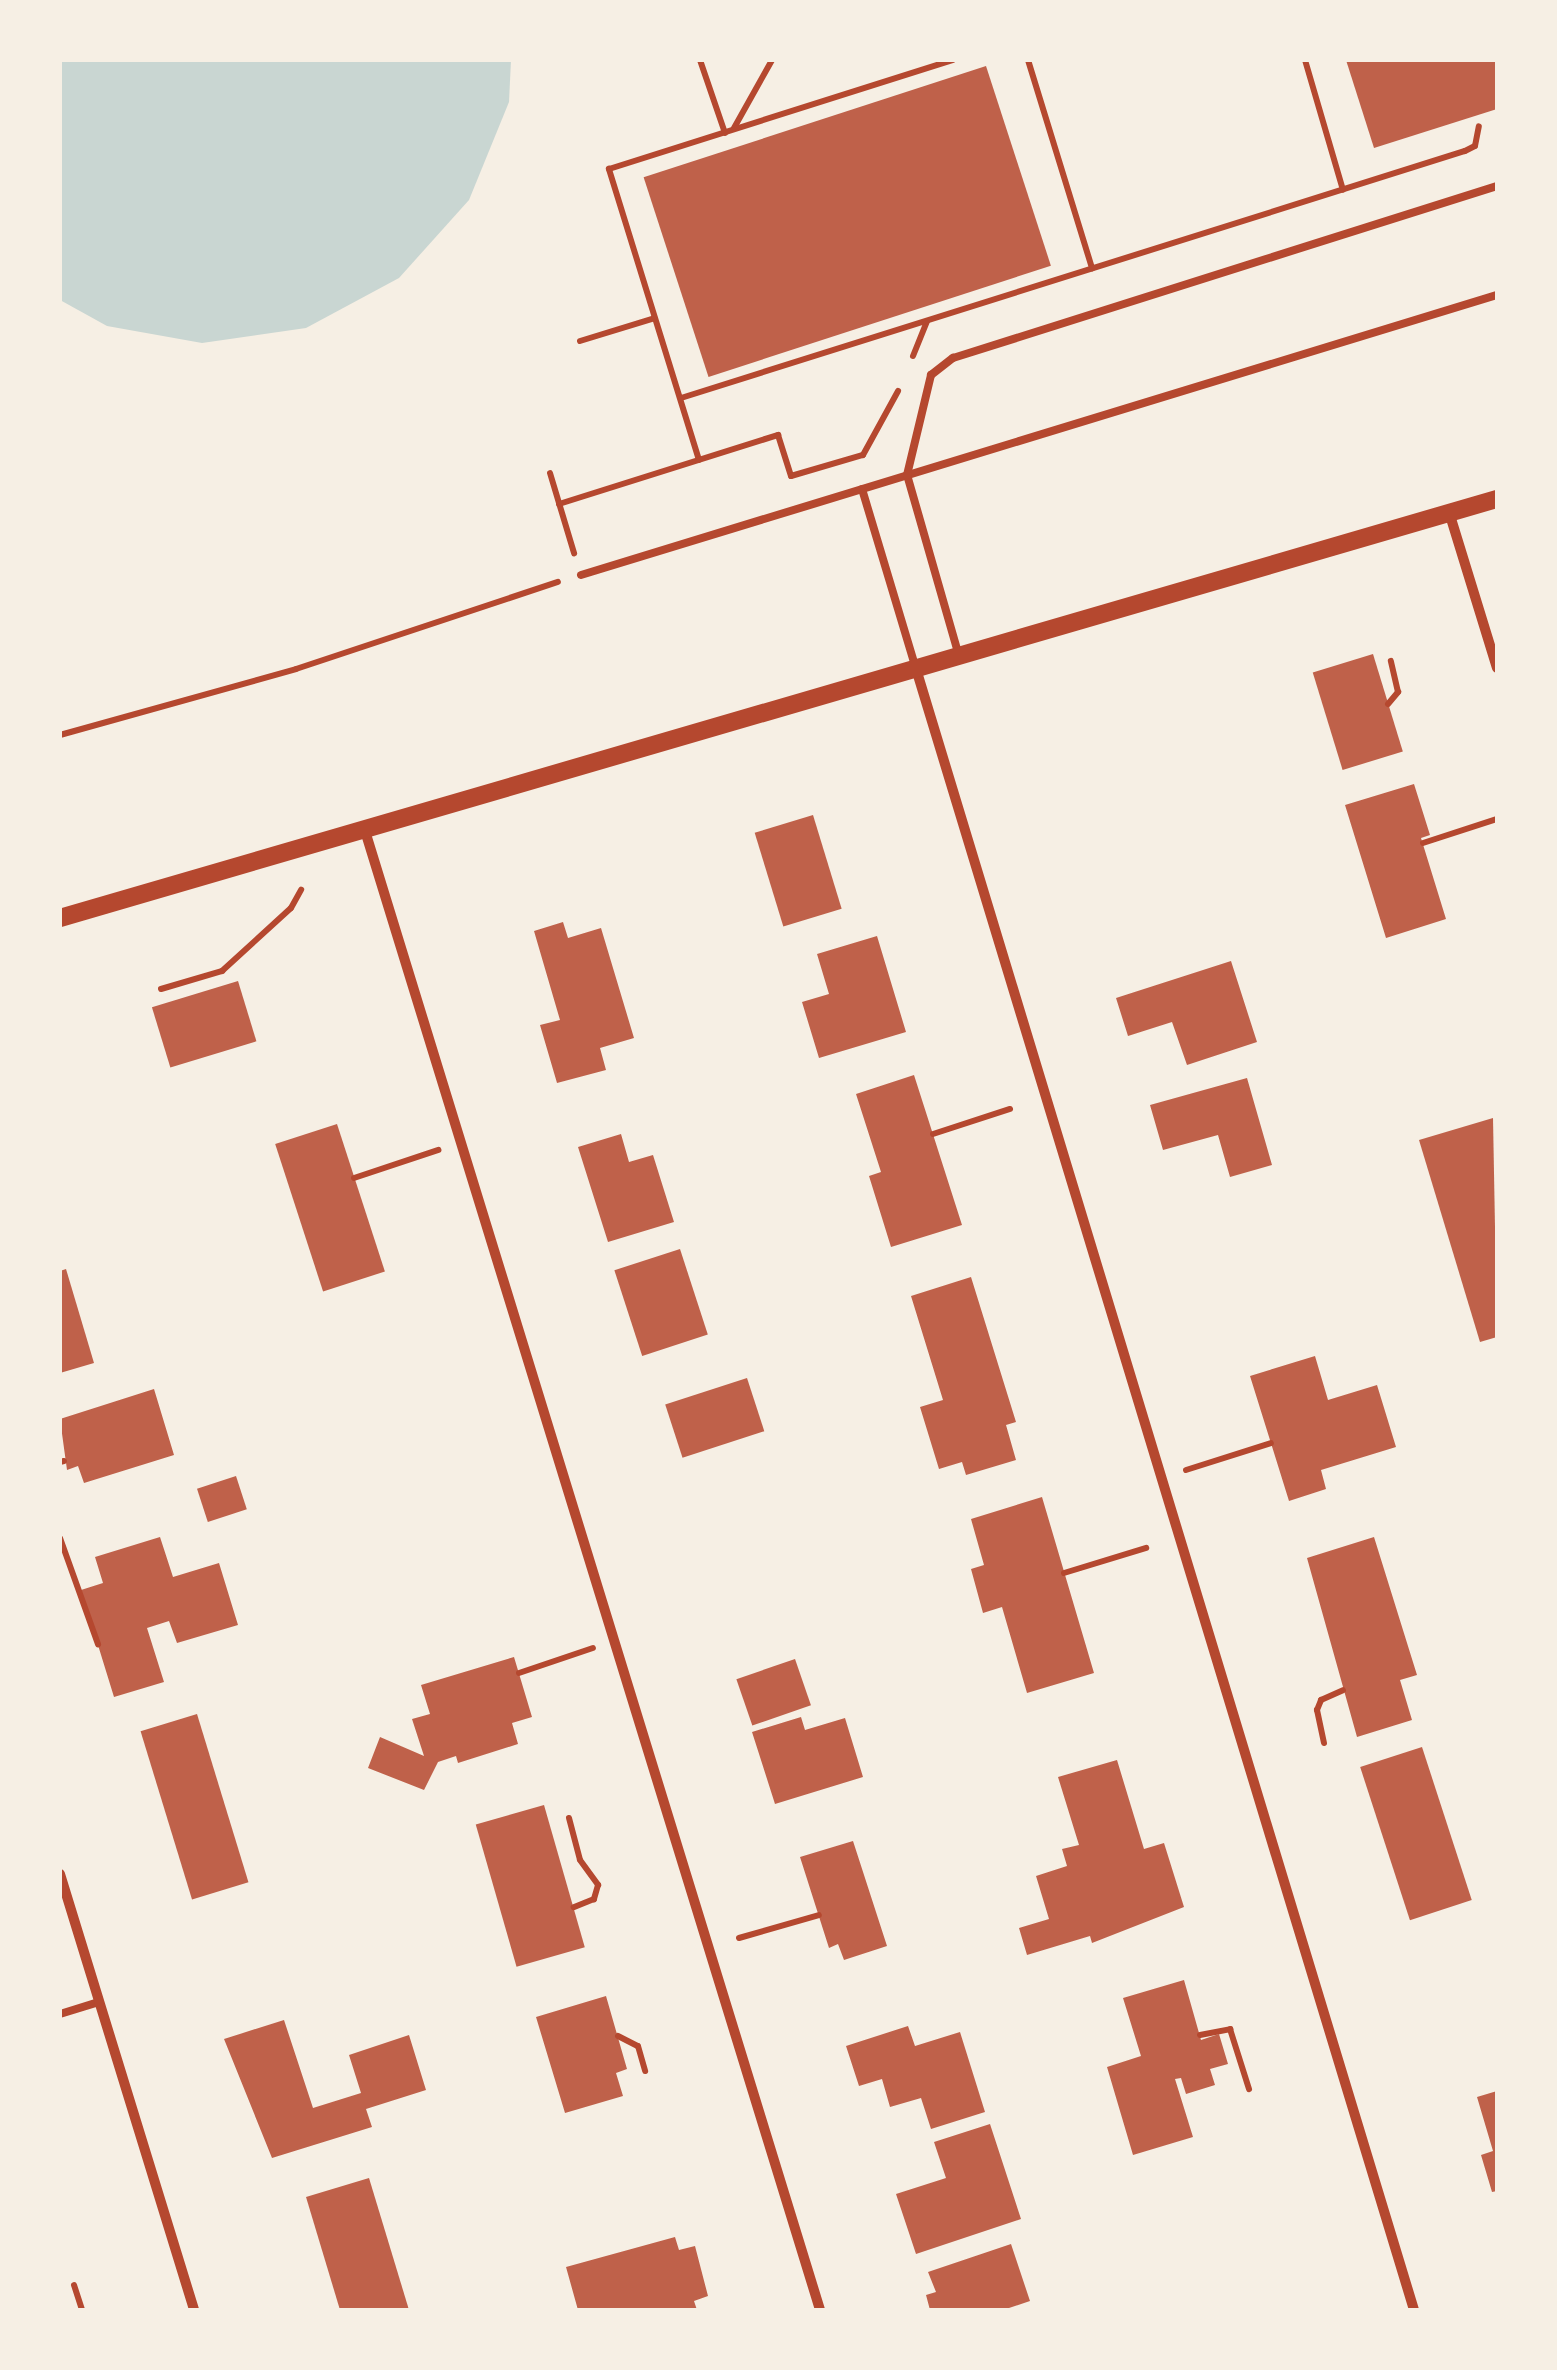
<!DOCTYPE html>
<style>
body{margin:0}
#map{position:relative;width:1557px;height:2370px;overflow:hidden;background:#f6efe4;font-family:Raleway,sans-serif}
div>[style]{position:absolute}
.water>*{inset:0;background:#c9d6d2}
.building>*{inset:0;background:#bf614a;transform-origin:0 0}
.path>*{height:6px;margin:-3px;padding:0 3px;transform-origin:3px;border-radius:3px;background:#b5482f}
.service>*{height:8px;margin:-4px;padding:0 4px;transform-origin:4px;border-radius:4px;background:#b5482f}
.minor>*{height:10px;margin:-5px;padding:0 5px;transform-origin:5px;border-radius:5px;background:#b5482f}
.tertiary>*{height:18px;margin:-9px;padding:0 9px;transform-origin:9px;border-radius:9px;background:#b5482f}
span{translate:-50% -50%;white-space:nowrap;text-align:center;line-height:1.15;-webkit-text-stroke:10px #f6efe4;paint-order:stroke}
.frame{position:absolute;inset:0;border:62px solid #f6efe4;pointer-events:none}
</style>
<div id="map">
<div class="water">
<div style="clip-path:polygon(60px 60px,511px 60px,509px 102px,469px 200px,399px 278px,306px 328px,202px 343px,107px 326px,60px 300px)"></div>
</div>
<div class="building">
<div style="clip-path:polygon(1346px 60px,1497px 60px,1497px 109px,1374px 148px)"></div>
<div style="left:986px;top:66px;width:210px;height:360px;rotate:72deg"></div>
<div style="left:1373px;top:654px;width:102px;height:63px;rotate:73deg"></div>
<div style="clip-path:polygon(1414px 784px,1430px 835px,1421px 838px,1446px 919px,1386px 938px,1345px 805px)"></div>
<div style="left:813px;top:815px;width:98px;height:61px;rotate:73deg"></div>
<div style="clip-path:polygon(563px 922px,568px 938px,601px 928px,634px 1038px,600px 1048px,606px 1070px,557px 1083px,540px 1025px,560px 1020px,534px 931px)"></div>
<div style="clip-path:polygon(877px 936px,906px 1032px,819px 1058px,802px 1002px,829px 994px,817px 954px)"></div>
<div style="clip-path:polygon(1231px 961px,1257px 1042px,1187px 1065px,1172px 1022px,1128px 1036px,1116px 998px)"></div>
<div style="left:238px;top:981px;width:63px;height:90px;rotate:73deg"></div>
<div style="clip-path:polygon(914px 1075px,962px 1225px,891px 1247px,869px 1176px,881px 1172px,856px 1094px)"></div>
<div style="clip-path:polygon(1247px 1078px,1272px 1165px,1230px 1177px,1218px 1135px,1163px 1150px,1150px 1105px)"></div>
<div style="clip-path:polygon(1493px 1118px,1497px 1337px,1480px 1342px,1419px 1140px)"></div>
<div style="left:337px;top:1124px;width:155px;height:65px;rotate:72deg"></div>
<div style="clip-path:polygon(621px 1134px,629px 1162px,653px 1155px,674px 1222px,608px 1242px,578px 1147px)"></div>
<div style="left:680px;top:1249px;width:90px;height:69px;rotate:72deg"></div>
<div style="clip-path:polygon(66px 1269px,94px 1363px,60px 1373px,60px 1271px)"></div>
<div style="clip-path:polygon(971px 1277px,1016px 1422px,1006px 1425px,1016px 1460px,966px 1475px,962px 1462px,939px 1469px,920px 1407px,943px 1400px,911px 1296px)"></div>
<div style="clip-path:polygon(1315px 1356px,1328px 1400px,1377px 1385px,1396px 1447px,1321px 1470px,1326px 1489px,1289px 1501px,1250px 1376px)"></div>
<div style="left:747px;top:1378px;width:56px;height:86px;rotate:72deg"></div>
<div style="clip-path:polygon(154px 1389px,174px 1455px,84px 1483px,78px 1466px,67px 1470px,60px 1419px)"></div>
<div style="left:236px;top:1476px;width:35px;height:41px;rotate:72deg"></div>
<div style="clip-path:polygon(1042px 1497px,1094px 1673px,1027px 1693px,1002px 1607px,983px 1613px,971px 1569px,984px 1565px,971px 1519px)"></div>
<div style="clip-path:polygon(160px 1537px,173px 1577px,219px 1563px,238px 1625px,177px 1643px,169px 1621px,147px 1628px,164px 1682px,114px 1697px,81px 1590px,103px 1583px,95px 1557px)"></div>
<div style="clip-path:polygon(1374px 1537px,1417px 1675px,1400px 1680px,1412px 1720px,1357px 1737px,1307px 1558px)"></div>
<div style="clip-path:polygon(514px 1657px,532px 1717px,512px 1723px,518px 1744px,458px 1763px,456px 1756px,438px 1762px,424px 1790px,368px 1768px,380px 1737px,424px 1756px,412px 1719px,430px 1714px,421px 1685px)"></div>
<div style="left:795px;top:1659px;width:49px;height:62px;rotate:71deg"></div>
<div style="left:197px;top:1714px;width:176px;height:59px;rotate:73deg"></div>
<div style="clip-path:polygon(801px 1717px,805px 1730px,845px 1718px,863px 1777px,775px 1804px,752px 1732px)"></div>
<div style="left:1422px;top:1747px;width:161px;height:65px;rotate:72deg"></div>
<div style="clip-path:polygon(1117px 1760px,1144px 1849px,1164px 1843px,1184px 1907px,1092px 1943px,1090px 1936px,1027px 1955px,1019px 1928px,1049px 1919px,1036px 1876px,1067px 1866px,1062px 1849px,1079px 1845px,1058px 1777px)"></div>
<div style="left:544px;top:1805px;width:148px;height:71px;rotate:74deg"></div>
<div style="clip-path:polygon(853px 1841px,887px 1946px,844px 1960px,838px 1944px,829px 1948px,800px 1857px)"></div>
<div style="clip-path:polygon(1184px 1980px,1201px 2040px,1219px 2034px,1228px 2064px,1210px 2069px,1215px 2085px,1186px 2094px,1181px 2078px,1175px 2079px,1193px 2137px,1133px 2155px,1107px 2067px,1141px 2056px,1123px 1998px)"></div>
<div style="clip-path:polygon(606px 1996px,627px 2069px,616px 2073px,623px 2096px,565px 2113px,536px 2017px)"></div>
<div style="clip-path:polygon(284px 2020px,313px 2108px,361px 2093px,349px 2055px,409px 2035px,426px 2090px,366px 2109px,372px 2127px,272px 2158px,224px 2039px)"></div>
<div style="clip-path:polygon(908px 2026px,915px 2046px,960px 2032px,985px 2112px,931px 2129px,921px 2098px,890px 2107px,882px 2079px,859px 2086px,846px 2046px)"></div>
<div style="clip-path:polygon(1497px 2091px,1497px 2191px,1492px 2192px,1481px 2155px,1493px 2151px,1477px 2097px)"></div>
<div style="clip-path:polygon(990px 2124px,1021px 2219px,916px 2254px,896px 2194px,946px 2178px,934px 2142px)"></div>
<div style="clip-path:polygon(369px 2178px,409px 2310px,340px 2310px,306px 2197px)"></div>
<div style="clip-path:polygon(675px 2237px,679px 2250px,695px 2246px,708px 2296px,694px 2301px,697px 2310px,578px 2310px,566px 2267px)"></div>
<div style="clip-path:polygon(1011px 2244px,1030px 2301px,1003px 2310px,930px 2310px,926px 2295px,936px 2292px,928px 2272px)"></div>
</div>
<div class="path">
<div style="left:700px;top:60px;width:77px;rotate:71.1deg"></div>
<div style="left:1028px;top:60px;width:218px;rotate:72.9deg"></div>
<div style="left:1305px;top:60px;width:135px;rotate:73.7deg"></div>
<div style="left:734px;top:128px;width:78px;rotate:-60.8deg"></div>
<div style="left:580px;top:341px;width:78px;rotate:-17deg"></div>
<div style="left:913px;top:356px;width:37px;rotate:-68deg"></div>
<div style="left:681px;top:398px;width:822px;rotate:-17.49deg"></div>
<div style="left:1465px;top:151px;width:11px;rotate:-27deg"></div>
<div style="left:1475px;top:146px;width:20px;rotate:-79deg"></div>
<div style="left:699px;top:460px;width:305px;rotate:-107.2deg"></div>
<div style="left:609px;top:169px;width:361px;rotate:-17.6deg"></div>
<div style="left:550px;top:473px;width:84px;rotate:73.3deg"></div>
<div style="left:559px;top:504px;width:230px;rotate:-17.5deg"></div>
<div style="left:778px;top:435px;width:43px;rotate:72.4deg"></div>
<div style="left:791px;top:476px;width:75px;rotate:-16.3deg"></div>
<div style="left:863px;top:455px;width:73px;rotate:-61.3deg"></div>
<div style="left:1388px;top:704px;width:16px;rotate:-50deg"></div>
<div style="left:1398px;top:692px;width:32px;rotate:-103deg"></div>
<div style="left:60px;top:735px;width:245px;rotate:-15.6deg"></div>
<div style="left:296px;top:669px;width:276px;rotate:-18.4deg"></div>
<div style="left:1423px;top:843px;width:78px;rotate:-18deg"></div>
<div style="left:161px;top:989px;width:64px;rotate:-16.4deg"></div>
<div style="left:222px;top:971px;width:93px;rotate:-42.4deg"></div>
<div style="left:291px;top:908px;width:21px;rotate:-61deg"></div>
<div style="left:933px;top:1134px;width:81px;rotate:-18deg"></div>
<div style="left:354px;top:1178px;width:89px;rotate:-18.4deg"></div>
<div style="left:60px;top:1462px;width:4px;rotate:-14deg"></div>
<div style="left:1186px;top:1470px;width:89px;rotate:-17.6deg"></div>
<div style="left:60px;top:1538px;width:113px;rotate:70.3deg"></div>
<div style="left:1064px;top:1573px;width:86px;rotate:-17deg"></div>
<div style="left:519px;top:1673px;width:78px;rotate:-18.7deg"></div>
<div style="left:1324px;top:1743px;width:34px;rotate:-102deg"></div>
<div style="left:1317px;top:1710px;width:11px;rotate:-68deg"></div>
<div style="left:1321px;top:1700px;width:24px;rotate:-24deg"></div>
<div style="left:569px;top:1818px;width:43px;rotate:75.3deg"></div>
<div style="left:580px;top:1860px;width:31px;rotate:54deg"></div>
<div style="left:598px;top:1885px;width:15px;rotate:106deg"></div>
<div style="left:594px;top:1899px;width:22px;rotate:158deg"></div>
<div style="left:739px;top:1938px;width:83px;rotate:-16deg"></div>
<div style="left:1200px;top:2035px;width:31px;rotate:-11deg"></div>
<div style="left:1230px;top:2029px;width:63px;rotate:72.4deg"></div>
<div style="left:618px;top:2036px;width:22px;rotate:27deg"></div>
<div style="left:638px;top:2046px;width:26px;rotate:74deg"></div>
<div style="left:74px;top:2285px;width:26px;rotate:72deg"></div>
</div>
<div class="service">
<div style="left:862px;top:489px;width:185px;rotate:73.3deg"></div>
<div style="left:581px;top:575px;width:958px;rotate:-17deg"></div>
<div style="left:959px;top:656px;width:188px;rotate:-106deg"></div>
<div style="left:907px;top:475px;width:103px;rotate:-76.5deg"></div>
<div style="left:931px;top:375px;width:28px;rotate:-38deg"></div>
<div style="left:953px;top:358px;width:571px;rotate:-17.55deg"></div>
<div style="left:60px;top:2014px;width:41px;rotate:-17.1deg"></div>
</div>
<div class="minor">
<div style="left:1449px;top:512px;width:163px;rotate:72.9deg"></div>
<div style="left:917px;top:672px;width:1712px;rotate:73.12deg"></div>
<div style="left:366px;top:834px;width:1544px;rotate:72.9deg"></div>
<div style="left:60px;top:1874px;width:456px;rotate:72.9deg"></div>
</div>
<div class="tertiary">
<div style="left:60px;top:918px;width:1497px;rotate:-16.26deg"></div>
</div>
<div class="frame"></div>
</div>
